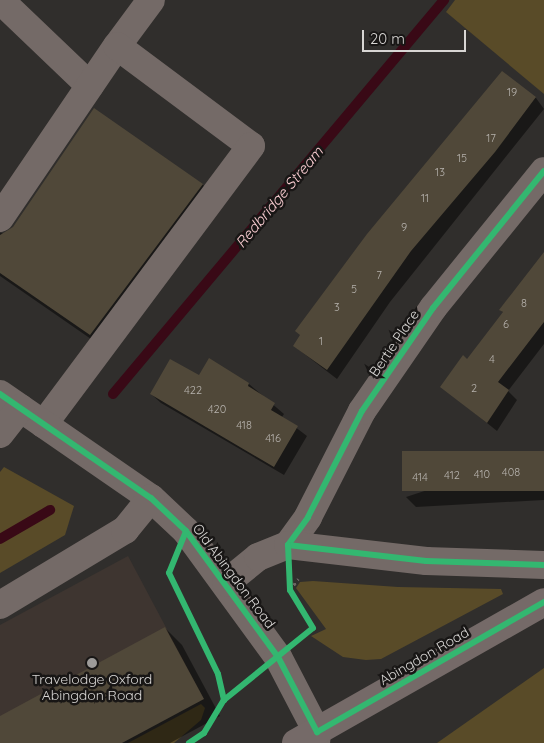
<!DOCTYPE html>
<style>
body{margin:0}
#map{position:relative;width:544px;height:743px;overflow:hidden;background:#302e2c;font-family:Quicksand,sans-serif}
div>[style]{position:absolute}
.built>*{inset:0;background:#3e3530}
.green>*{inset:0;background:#594b28}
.shadow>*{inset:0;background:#0007}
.stream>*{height:10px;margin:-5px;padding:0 5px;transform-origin:5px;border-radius:5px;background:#390916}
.building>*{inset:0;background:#504839;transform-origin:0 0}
.path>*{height:3px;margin-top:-1.5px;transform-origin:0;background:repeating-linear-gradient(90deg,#6c6664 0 2.5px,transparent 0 6.5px)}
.minor>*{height:28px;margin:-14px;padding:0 14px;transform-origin:14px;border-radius:14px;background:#746a67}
.major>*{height:28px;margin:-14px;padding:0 14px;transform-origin:14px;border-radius:14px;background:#756a68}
.cycleway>*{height:6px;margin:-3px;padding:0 3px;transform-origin:3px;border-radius:3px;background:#33b770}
.dots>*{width:14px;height:14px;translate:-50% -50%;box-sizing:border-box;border:2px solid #181615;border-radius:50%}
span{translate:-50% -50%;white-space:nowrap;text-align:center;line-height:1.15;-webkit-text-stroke:5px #181615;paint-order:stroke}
.number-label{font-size:11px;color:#b6b2ad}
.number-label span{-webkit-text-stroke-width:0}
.street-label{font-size:14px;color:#d8d6d4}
.poi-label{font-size:14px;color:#d8d6d4}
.water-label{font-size:15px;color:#fcced3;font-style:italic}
.scale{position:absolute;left:362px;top:30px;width:104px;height:22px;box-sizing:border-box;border:2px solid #d8d6d4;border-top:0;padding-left:6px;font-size:15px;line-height:18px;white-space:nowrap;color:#d8d6d4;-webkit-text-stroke:4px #181615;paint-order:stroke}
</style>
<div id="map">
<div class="built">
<div style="clip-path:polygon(128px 556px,204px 699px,0 743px,0 625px)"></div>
</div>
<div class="green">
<div style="clip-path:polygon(455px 0,544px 0,544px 94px,446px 12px)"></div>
<div style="clip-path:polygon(4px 467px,74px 506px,65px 535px,0 573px,0 472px)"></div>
<div style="clip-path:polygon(313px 581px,398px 587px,501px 589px,503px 594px,381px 659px,366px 660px,343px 657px,311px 636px,326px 629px,296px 588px,300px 582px)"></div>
<div style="clip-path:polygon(544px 668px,544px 743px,437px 743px)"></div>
<div style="clip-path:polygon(201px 704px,205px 708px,201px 720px,174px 743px,128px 743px)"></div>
</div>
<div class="shadow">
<div style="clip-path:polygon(502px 72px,536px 98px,544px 109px,390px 302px,337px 379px,294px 346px)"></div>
<div style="clip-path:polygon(94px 110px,203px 185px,216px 198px,104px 348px,0 276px,0 233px,7px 234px,14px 228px)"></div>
<div style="clip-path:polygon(544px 254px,544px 344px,508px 391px,517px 400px,497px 431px,442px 387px,468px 360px,504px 313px,500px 310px)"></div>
<div style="clip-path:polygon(200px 377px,249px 384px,284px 414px,282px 417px,307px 436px,284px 475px,161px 403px,151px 394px)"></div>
<div style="clip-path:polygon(544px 452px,544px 500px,416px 507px,406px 497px)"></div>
<div style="clip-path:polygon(165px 628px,182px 645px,220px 716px,170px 743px,0 743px,0 717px)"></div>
</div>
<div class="stream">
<div style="left:113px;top:394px;width:515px;rotate:-49.97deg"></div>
<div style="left:0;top:539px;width:58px;rotate:-30.1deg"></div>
</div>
<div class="building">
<div style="clip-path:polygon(502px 71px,536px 97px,495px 152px,411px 251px,327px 370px,293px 346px,300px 335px,295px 331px,367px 234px)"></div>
<div style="clip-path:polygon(94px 108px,203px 184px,90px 335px,0 273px,0 235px,13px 227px)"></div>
<div style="clip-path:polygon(544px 252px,544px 322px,498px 382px,509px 390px,487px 423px,440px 387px,463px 355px,467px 359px,503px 312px,499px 310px)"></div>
<div style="clip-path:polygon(209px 358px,249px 383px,248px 386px,275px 403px,271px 410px,298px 426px,274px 467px,150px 394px,170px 359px,199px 375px)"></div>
<div style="left:544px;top:451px;width:40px;height:142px;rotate:90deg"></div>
<div style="clip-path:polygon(165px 627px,204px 699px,122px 743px,0 743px,0 716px)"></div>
</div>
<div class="path">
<div style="left:290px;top:590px;width:14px;rotate:-54deg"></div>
</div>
<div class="minor">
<div style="left:0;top:0;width:124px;rotate:43.7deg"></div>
<div style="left:117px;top:46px;width:57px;rotate:-53.5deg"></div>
<div style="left:0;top:218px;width:208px;rotate:-55.8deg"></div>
<div style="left:117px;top:46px;width:167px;rotate:36.7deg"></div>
<div style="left:251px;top:146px;width:347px;rotate:126.7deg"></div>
<div style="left:0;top:394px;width:183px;rotate:34.6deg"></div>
<div style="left:151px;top:498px;width:48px;rotate:43.3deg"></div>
<div style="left:186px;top:531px;width:156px;rotate:53.9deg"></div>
<div style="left:278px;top:657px;width:85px;rotate:62.5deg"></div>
<div style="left:317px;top:732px;width:11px;rotate:95deg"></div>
<div style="left:0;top:434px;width:33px;rotate:-52deg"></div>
<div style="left:288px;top:545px;width:34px;rotate:-54deg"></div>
<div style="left:308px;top:517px;width:119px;rotate:-63deg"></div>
<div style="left:362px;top:411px;width:125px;rotate:-55.4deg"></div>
<div style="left:433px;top:308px;width:176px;rotate:-51deg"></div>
<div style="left:226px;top:583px;width:41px;rotate:-39.1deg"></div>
<div style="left:258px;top:557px;width:32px;rotate:-22deg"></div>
<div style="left:288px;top:545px;width:139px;rotate:6.6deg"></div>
<div style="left:426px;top:561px;width:118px;rotate:1.9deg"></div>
<div style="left:0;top:605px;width:146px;rotate:-31deg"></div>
<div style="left:125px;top:530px;width:41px;rotate:-50.9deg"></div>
</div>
<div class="major">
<div style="left:296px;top:743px;width:285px;rotate:-29.6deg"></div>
</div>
<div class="cycleway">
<div style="left:0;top:394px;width:183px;rotate:34.6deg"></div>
<div style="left:151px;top:498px;width:48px;rotate:43.3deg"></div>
<div style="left:186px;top:531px;width:156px;rotate:53.9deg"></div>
<div style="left:278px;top:657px;width:85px;rotate:62.5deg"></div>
<div style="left:317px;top:732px;width:262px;rotate:-29.8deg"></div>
<div style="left:186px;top:531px;width:45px;rotate:112deg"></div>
<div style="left:169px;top:573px;width:112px;rotate:64.1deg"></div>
<div style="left:218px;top:674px;width:27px;rotate:77deg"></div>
<div style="left:288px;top:545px;width:34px;rotate:-54deg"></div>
<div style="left:308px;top:517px;width:119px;rotate:-63deg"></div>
<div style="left:362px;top:411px;width:125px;rotate:-55.4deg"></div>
<div style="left:433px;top:308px;width:176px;rotate:-51deg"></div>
<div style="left:288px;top:545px;width:139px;rotate:6.6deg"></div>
<div style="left:426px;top:561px;width:118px;rotate:1.9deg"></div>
<div style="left:189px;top:743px;width:18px;rotate:-34deg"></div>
<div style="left:204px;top:733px;width:39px;rotate:-59deg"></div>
<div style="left:224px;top:700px;width:114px;rotate:-39deg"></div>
<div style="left:313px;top:628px;width:44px;rotate:-121.2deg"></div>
<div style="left:290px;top:590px;width:45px;rotate:-92.5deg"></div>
</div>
<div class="dots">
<div style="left:92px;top:663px;background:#9d9b99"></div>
</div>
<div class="number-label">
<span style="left:512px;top:92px">19</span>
<span style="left:491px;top:138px">17</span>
<span style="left:462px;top:158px">15</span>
<span style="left:440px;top:172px">13</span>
<span style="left:425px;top:198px">11</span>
<span style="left:404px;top:227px">9</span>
<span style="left:379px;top:275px">7</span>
<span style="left:354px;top:289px">5</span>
<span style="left:524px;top:303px">8</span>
<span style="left:337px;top:307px">3</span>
<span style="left:506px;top:324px">6</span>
<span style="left:321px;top:341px">1</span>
<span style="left:492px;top:359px">4</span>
<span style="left:474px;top:388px">2</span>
<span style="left:193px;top:390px">422</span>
<span style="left:217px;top:409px">420</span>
<span style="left:244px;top:425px">418</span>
<span style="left:273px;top:438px">416</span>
<span style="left:511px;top:472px">408</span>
<span style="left:482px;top:474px">410</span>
<span style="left:452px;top:475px">412</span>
<span style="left:420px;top:477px">414</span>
</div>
<div class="street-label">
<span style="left:394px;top:343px;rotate:-56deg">Bertie Place</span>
<span style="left:234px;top:576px;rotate:53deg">Old Abingdon Road</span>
<span style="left:424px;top:656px;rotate:-30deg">Abingdon Road</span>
</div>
<div class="poi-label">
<span style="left:92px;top:687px">Travelodge Oxford<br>Abingdon Road</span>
</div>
<div class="water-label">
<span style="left:279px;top:197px;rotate:-50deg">Redbridge Stream</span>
</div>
<div class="scale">20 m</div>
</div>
